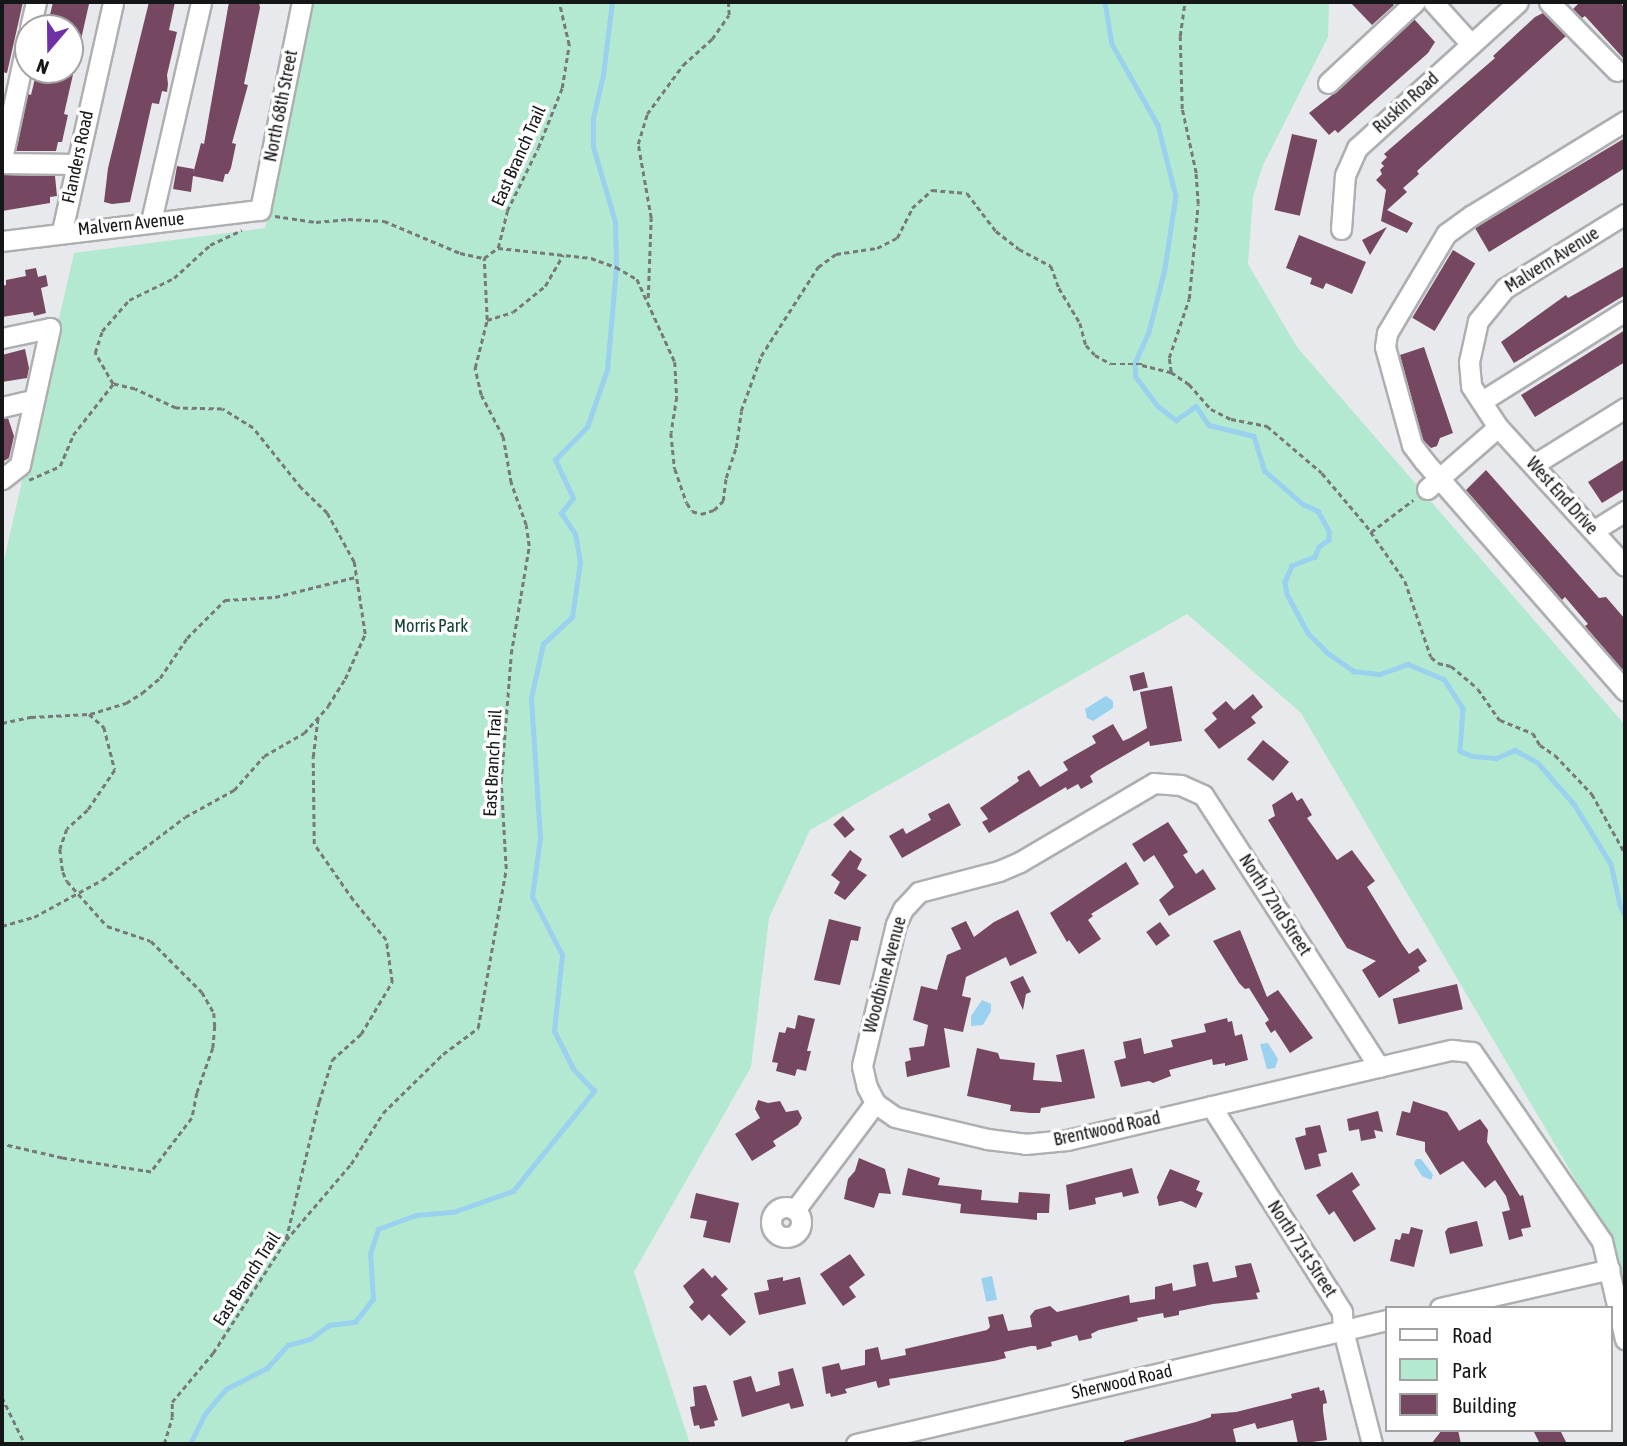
<!DOCTYPE html>
<style>
body{margin:0}
#map{position:relative;width:1627px;height:1446px;overflow:hidden;background:#e7e9ec;font-family:"Asap Condensed",sans-serif}
div>[style]{position:absolute}
.green>*{inset:0;background:#b3e9d0}
.water>*{inset:0;background:#99d1ef;transform-origin:0 0}
.stream>*{height:4.5px;margin:-2.25px;padding:0 2.25px;transform-origin:2.25px;border-radius:2.25px;background:#99d1ef}
.building>*{inset:0;background:#754760;transform-origin:0 0}
.path>*{height:2.5px;margin-top:-1.25px;transform-origin:0;background:repeating-linear-gradient(90deg,#77797b 0 5px,transparent 0 8.5px)}
.roads{filter:drop-shadow(2px 0 #adafb1) drop-shadow(-2px 0 #adafb1) drop-shadow(0 2px #adafb1) drop-shadow(0 -2px #adafb1)}
.minor>*{height:19px;margin:-9.5px;padding:0 9.5px;transform-origin:9.5px;border-radius:9.5px;background:#fff}
.minor>.ring{margin:-9.5px;padding:0;box-sizing:content-box;background:none;border:19px solid #fff;border-radius:50%}
span{translate:-50% -50%;white-space:nowrap;text-align:center;line-height:1.15;-webkit-text-stroke:7px #fff;paint-order:stroke}
.street-label{font-size:18px;color:#151617}
.park-label{font-size:18px;color:#134331}
.frame{position:absolute;inset:0;border:4px solid #151617;pointer-events:none}
.legend{position:absolute;left:1385px;top:1306px;width:228px;height:126px;box-sizing:border-box;background:#fff;border:2px solid #a1a2a2;margin:0;padding:9px 12px;list-style:none;font-size:21px;color:#151617}
.legend li{display:flex;align-items:center;gap:14px;height:35px}
.legend b{width:35px;border:2px solid #a1a2a2}
.north{position:absolute;left:14px;top:14px;width:70px;height:70px;box-sizing:border-box;background:#fff;border:2px solid #a1a2a2;border-radius:50%;rotate:200deg;font-size:19px;font-weight:700;line-height:28px;text-align:center;color:#151617}
.north::after{content:'';display:block;margin:auto;width:24px;height:32px;background:#6f30a5;clip-path:polygon(50% 0,100% 100%,50% 72%,0 100%)}
</style>
<div id="map">
<div class="green">
<div style="clip-path:polygon(314px 2px,1329px 2px,1328px 37px,1263px 165px,1253px 197px,1248px 264px,1297px 347px,1625px 725px,1625px 1298px,1611px 1240px,1301px 713px,1187px 614px,810px 830px,769px 918px,751px 1067px,634px 1272px,690px 1444px,2px 1444px,2px 569px,74px 253px,265px 228px)"></div>
</div>
<div class="water">
<div style="clip-path:polygon(1106px 696px,1113px 701px,1113px 708px,1093px 721px,1087px 718px,1085px 709px)"></div>
<div style="clip-path:polygon(982px 1000px,991px 1004px,991px 1011px,983px 1025px,971px 1026px,971px 1016px)"></div>
<div style="clip-path:polygon(1268px 1043px,1278px 1059px,1275px 1068px,1267px 1069px,1260px 1044px)"></div>
<div style="clip-path:polygon(1416px 1159px,1421px 1159px,1428px 1168px,1433px 1175px,1431px 1180px,1422px 1176px,1414px 1164px)"></div>
<div style="left:992px;top:1276px;width:24px;height:11px;rotate:78deg"></div>
</div>
<div class="stream">
<div style="left:1105px;top:2px;width:43px;rotate:80.5deg"></div>
<div style="left:1112px;top:44px;width:93px;rotate:60.4deg"></div>
<div style="left:1158px;top:125px;width:73px;rotate:75.8deg"></div>
<div style="left:1176px;top:196px;width:74px;rotate:98.6deg"></div>
<div style="left:1165px;top:269px;width:65px;rotate:104.3deg"></div>
<div style="left:1149px;top:332px;width:35px;rotate:114deg"></div>
<div style="left:1135px;top:364px;width:13px;rotate:86deg"></div>
<div style="left:1136px;top:377px;width:36px;rotate:53deg"></div>
<div style="left:1158px;top:406px;width:23px;rotate:38deg"></div>
<div style="left:1176px;top:420px;width:24px;rotate:-35deg"></div>
<div style="left:1196px;top:406px;width:23px;rotate:56deg"></div>
<div style="left:1209px;top:425px;width:46px;rotate:13.7deg"></div>
<div style="left:1254px;top:436px;width:37px;rotate:73deg"></div>
<div style="left:1265px;top:471px;width:50px;rotate:41deg"></div>
<div style="left:1303px;top:504px;width:17px;rotate:25deg"></div>
<div style="left:1318px;top:511px;width:23px;rotate:61deg"></div>
<div style="left:1329px;top:531px;width:9px;rotate:90deg"></div>
<div style="left:1329px;top:540px;width:12px;rotate:145deg"></div>
<div style="left:1319px;top:547px;width:11px;rotate:112deg"></div>
<div style="left:1315px;top:557px;width:25px;rotate:159deg"></div>
<div style="left:1292px;top:566px;width:17px;rotate:114deg"></div>
<div style="left:1285px;top:582px;width:12px;rotate:81deg"></div>
<div style="left:1287px;top:594px;width:44px;rotate:61.7deg"></div>
<div style="left:1308px;top:633px;width:28px;rotate:45deg"></div>
<div style="left:1328px;top:653px;width:32px;rotate:35deg"></div>
<div style="left:1354px;top:671px;width:26px;rotate:7deg"></div>
<div style="left:1380px;top:674px;width:30px;rotate:-20deg"></div>
<div style="left:1408px;top:664px;width:39px;rotate:23deg"></div>
<div style="left:1444px;top:679px;width:35px;rotate:57deg"></div>
<div style="left:1463px;top:708px;width:43px;rotate:94deg"></div>
<div style="left:1460px;top:751px;width:13px;rotate:23deg"></div>
<div style="left:1472px;top:756px;width:24px;rotate:5deg"></div>
<div style="left:1496px;top:758px;width:21px;rotate:-23deg"></div>
<div style="left:1515px;top:750px;width:26px;rotate:29deg"></div>
<div style="left:1538px;top:763px;width:55px;rotate:48.7deg"></div>
<div style="left:1574px;top:804px;width:70px;rotate:58.3deg"></div>
<div style="left:1611px;top:864px;width:42px;rotate:77.6deg"></div>
<div style="left:1620px;top:905px;width:11px;rotate:63deg"></div>
<div style="left:190px;top:1444px;width:32px;rotate:-64deg"></div>
<div style="left:204px;top:1415px;width:34px;rotate:-50deg"></div>
<div style="left:226px;top:1389px;width:46px;rotate:-27.1deg"></div>
<div style="left:267px;top:1368px;width:31px;rotate:-48deg"></div>
<div style="left:288px;top:1345px;width:23px;rotate:-15deg"></div>
<div style="left:310px;top:1339px;width:24px;rotate:-36deg"></div>
<div style="left:329px;top:1325px;width:26px;rotate:-7deg"></div>
<div style="left:355px;top:1322px;width:29px;rotate:-52deg"></div>
<div style="left:373px;top:1299px;width:45px;rotate:-93.8deg"></div>
<div style="left:370px;top:1254px;width:26px;rotate:-72deg"></div>
<div style="left:378px;top:1229px;width:40px;rotate:-20.2deg"></div>
<div style="left:416px;top:1215px;width:37px;rotate:-5deg"></div>
<div style="left:453px;top:1212px;width:64px;rotate:-19.3deg"></div>
<div style="left:513px;top:1191px;width:129px;rotate:-51deg"></div>
<div style="left:594px;top:1091px;width:30px;rotate:-134deg"></div>
<div style="left:573px;top:1069px;width:42px;rotate:-116.6deg"></div>
<div style="left:554px;top:1031px;width:76px;rotate:-84deg"></div>
<div style="left:562px;top:955px;width:65px;rotate:-117.3deg"></div>
<div style="left:532px;top:897px;width:60px;rotate:-82.3deg"></div>
<div style="left:540px;top:838px;width:140px;rotate:-93.7deg"></div>
<div style="left:531px;top:698px;width:55px;rotate:-77.5deg"></div>
<div style="left:543px;top:644px;width:40px;rotate:-43deg"></div>
<div style="left:572px;top:617px;width:56px;rotate:-81.7deg"></div>
<div style="left:580px;top:562px;width:28px;rotate:-100deg"></div>
<div style="left:575px;top:534px;width:25px;rotate:-124deg"></div>
<div style="left:561px;top:513px;width:19px;rotate:-51deg"></div>
<div style="left:573px;top:498px;width:42px;rotate:-115.3deg"></div>
<div style="left:555px;top:460px;width:46px;rotate:-45.9deg"></div>
<div style="left:587px;top:427px;width:60px;rotate:-70.7deg"></div>
<div style="left:607px;top:370px;width:103px;rotate:-85deg"></div>
<div style="left:616px;top:267px;width:45px;rotate:-91.3deg"></div>
<div style="left:615px;top:222px;width:78px;rotate:-106.3deg"></div>
<div style="left:593px;top:147px;width:29px;rotate:-90deg"></div>
<div style="left:593px;top:118px;width:44px;rotate:-76.9deg"></div>
<div style="left:603px;top:75px;width:74px;rotate:-83deg"></div>
</div>
<div class="building">
<div style="clip-path:polygon(2px 2px,23px 2px,7px 73px,2px 72px)"></div>
<div style="clip-path:polygon(53px 2px,89px 4px,75px 66px,70px 65px,70px 28px,47px 28px)"></div>
<div style="clip-path:polygon(149px 2px,175px 2px,169px 30px,177px 32px,167px 75px,168px 84px,167px 92px,162px 91px,159px 104px,152px 103px,130px 202px,112px 204px,104px 202px,108px 168px)"></div>
<div style="clip-path:polygon(229px 2px,259px 2px,260px 8px,244px 84px,248px 85px,232px 143px,236px 144px,231px 168px,228px 174px,225px 174px,223px 182px,193px 176px,191px 192px,173px 189px,177px 166px,194px 169px,193px 174px,201px 143px,204px 144px)"></div>
<div style="clip-path:polygon(1350px 2px,1391px 2px,1394px 5px,1372px 25px)"></div>
<div style="clip-path:polygon(1580px 2px,1620px 2px,1625px 8px,1625px 60px,1585px 16px,1582px 18px,1573px 9px)"></div>
<div style="clip-path:polygon(1543px 13px,1566px 36px,1417px 171px,1419px 174px,1403px 188px,1407px 192px,1387px 210px,1413px 223px,1407px 233px,1381px 221px,1386px 190px,1376px 180px,1382px 174px,1380px 170px,1384px 166px,1381px 163px,1387px 157px,1384px 154px,1495px 58px,1493px 56px,1535px 17px)"></div>
<div style="clip-path:polygon(1414px 19px,1435px 42px,1428px 53px,1338px 133px,1335px 130px,1329px 135px,1309px 113px,1336px 92px)"></div>
<div style="clip-path:polygon(37px 70px,74px 70px,64px 114px,68px 115px,62px 142px,58px 142px,56px 151px,16px 151px,28px 94px,31px 95px)"></div>
<div style="left:1292px;top:134px;width:26px;height:78px;rotate:13deg"></div>
<div style="clip-path:polygon(1625px 138px,1625px 168px,1489px 252px,1475px 228px)"></div>
<div style="clip-path:polygon(2px 175px,55px 176px,57px 196px,50px 197px,50px 203px,2px 211px)"></div>
<div style="clip-path:polygon(1387px 227px,1370px 255px,1362px 240px)"></div>
<div style="clip-path:polygon(1299px 235px,1366px 262px,1352px 294px,1326px 283px,1323px 289px,1310px 284px,1312px 278px,1286px 268px)"></div>
<div style="left:1453px;top:250px;width:26px;height:79px;rotate:31deg"></div>
<div style="clip-path:polygon(1625px 266px,1625px 295px,1514px 363px,1501px 342px,1566px 295px,1568px 298px)"></div>
<div style="clip-path:polygon(36px 268px,38px 277px,46px 275px,48px 286px,41px 288px,46px 313px,34px 316px,33px 312px,2px 317px,2px 286px,6px 285px,6px 280px,26px 276px,25px 270px)"></div>
<div style="clip-path:polygon(1625px 330px,1625px 362px,1535px 417px,1521px 395px)"></div>
<div style="clip-path:polygon(1424px 347px,1453px 433px,1440px 438px,1437px 446px,1431px 448px,1423px 440px,1400px 355px)"></div>
<div style="clip-path:polygon(25px 349px,29px 368px,27px 378px,2px 382px,2px 355px)"></div>
<div style="clip-path:polygon(8px 418px,14px 436px,9px 458px,2px 462px,2px 419px)"></div>
<div style="clip-path:polygon(1625px 459px,1625px 489px,1602px 503px,1588px 482px)"></div>
<div style="clip-path:polygon(1486px 470px,1599px 598px,1606px 597px,1625px 619px,1625px 673px,1585px 626px,1588px 624px,1565px 597px,1562px 600px,1466px 490px)"></div>
<div style="left:1144px;top:672px;width:16px;height:15px;rotate:76deg"></div>
<div style="clip-path:polygon(1172px 686px,1182px 741px,1150px 746px,1149px 741px,1097px 771px,1090px 776px,1093px 782px,1081px 789px,1078px 784px,1067px 790px,1066px 787px,989px 833px,982px 822px,988px 819px,980px 808px,1019px 781px,1017px 777px,1029px 770px,1040px 787px,1068px 770px,1063px 762px,1096px 743px,1092px 736px,1113px 724px,1123px 741px,1130px 738px,1147px 728px,1140px 692px)"></div>
<div style="clip-path:polygon(1253px 694px,1263px 707px,1251px 717px,1256px 723px,1219px 749px,1204px 730px,1217px 719px,1212px 713px,1226px 701px,1234px 710px)"></div>
<div style="left:1263px;top:740px;width:34px;height:25px;rotate:40deg"></div>
<div style="clip-path:polygon(1292px 792px,1297px 801px,1302px 798px,1312px 815px,1307px 818px,1337px 860px,1352px 850px,1354px 853px,1375px 881px,1367px 887px,1402px 944px,1409px 954px,1418px 948px,1427px 961px,1418px 967px,1420px 971px,1379px 998px,1362px 970px,1376px 961px,1347px 948px,1268px 820px,1275px 816px,1272px 805px)"></div>
<div style="clip-path:polygon(949px 803px,961px 825px,902px 858px,889px 836px,903px 828px,906px 834px,931px 820px,928px 814px)"></div>
<div style="left:843px;top:816px;width:18px;height:13px;rotate:49deg"></div>
<div style="clip-path:polygon(1168px 822px,1188px 852px,1183px 855px,1196px 874px,1203px 869px,1216px 889px,1169px 916px,1159px 900px,1174px 887px,1154px 855px,1144px 862px,1132px 844px)"></div>
<div style="clip-path:polygon(850px 850px,862px 859px,857px 869px,867px 875px,845px 900px,834px 893px,840px 882px,831px 875px)"></div>
<div style="clip-path:polygon(1126px 862px,1139px 884px,1091px 914px,1093px 916px,1088px 920px,1101px 939px,1079px 954px,1069px 940px,1067px 942px,1050px 913px)"></div>
<div style="clip-path:polygon(1018px 910px,1037px 953px,1010px 966px,1006px 957px,966px 977px,962px 996px,971px 998px,963px 1032px,944px 1028px,950px 1067px,907px 1077px,905px 1062px,911px 1060px,909px 1048px,924px 1046px,928px 1025px,913px 1020px,921px 986px,937px 990px,947px 955px,961px 949px,951px 928px,966px 921px,974px 937px,994px 922px)"></div>
<div style="clip-path:polygon(829px 919px,861px 927px,858px 941px,851px 940px,840px 985px,814px 980px)"></div>
<div style="left:1160px;top:922px;width:17px;height:17px;rotate:54deg"></div>
<div style="clip-path:polygon(1240px 930px,1267px 997px,1278px 990px,1313px 1038px,1290px 1053px,1275px 1030px,1271px 1033px,1265px 1023px,1269px 1020px,1249px 988px,1245px 989px,1239px 983px,1213px 941px)"></div>
<div style="clip-path:polygon(1023px 976px,1031px 992px,1026px 994px,1023px 1010px,1010px 982px)"></div>
<div style="left:1457px;top:984px;width:26px;height:66px;rotate:77deg"></div>
<div style="clip-path:polygon(798px 1015px,815px 1019px,807px 1051px,811px 1051px,806px 1071px,797px 1069px,795px 1076px,776px 1071px,778px 1063px,772px 1062px,779px 1032px,785px 1033px,787px 1027px,795px 1029px)"></div>
<div style="clip-path:polygon(1227px 1018px,1228px 1022px,1232px 1021px,1235px 1036px,1242px 1034px,1248px 1060px,1225px 1066px,1225px 1063px,1213px 1065px,1212px 1059px,1169px 1070px,1171px 1076px,1153px 1083px,1149px 1081px,1121px 1087px,1114px 1061px,1126px 1058px,1123px 1042px,1141px 1038px,1144px 1054px,1173px 1047px,1171px 1040px,1206px 1032px,1204px 1024px)"></div>
<div style="clip-path:polygon(977px 1048px,998px 1053px,1000px 1059px,1035px 1063px,1033px 1080px,1062px 1082px,1056px 1055px,1084px 1049px,1095px 1098px,1041px 1108px,1040px 1113px,1030px 1113px,1010px 1111px,1011px 1105px,967px 1096px)"></div>
<div style="clip-path:polygon(758px 1100px,768px 1103px,780px 1101px,786px 1112px,798px 1110px,802px 1118px,798px 1125px,773px 1141px,776px 1146px,752px 1161px,735px 1134px,760px 1118px,755px 1109px)"></div>
<div style="clip-path:polygon(1413px 1101px,1447px 1112px,1459px 1131px,1480px 1119px,1488px 1130px,1487px 1142px,1520px 1196px,1523px 1195px,1531px 1227px,1521px 1229px,1523px 1236px,1509px 1240px,1502px 1212px,1510px 1210px,1506px 1196px,1495px 1180px,1485px 1188px,1463px 1161px,1440px 1175px,1425px 1151px,1425px 1142px,1396px 1135px,1402px 1111px,1410px 1113px)"></div>
<div style="clip-path:polygon(1378px 1111px,1383px 1132px,1374px 1130px,1376px 1138px,1361px 1141px,1359px 1129px,1349px 1131px,1347px 1119px)"></div>
<div style="clip-path:polygon(1320px 1125px,1327px 1152px,1318px 1154px,1321px 1166px,1305px 1170px,1295px 1138px,1306px 1135px,1305px 1128px)"></div>
<div style="clip-path:polygon(859px 1158px,885px 1169px,891px 1194px,879px 1193px,874px 1208px,844px 1199px,848px 1179px,855px 1171px)"></div>
<div style="clip-path:polygon(908px 1168px,940px 1178px,938px 1185px,982px 1190px,981px 1200px,1018px 1203px,1019px 1192px,1050px 1194px,1049px 1213px,1037px 1213px,1037px 1220px,960px 1213px,961px 1204px,902px 1195px)"></div>
<div style="clip-path:polygon(1132px 1168px,1139px 1193px,1123px 1197px,1122px 1192px,1095px 1198px,1096px 1204px,1069px 1210px,1066px 1185px)"></div>
<div style="clip-path:polygon(1170px 1169px,1200px 1181px,1196px 1190px,1203px 1193px,1196px 1208px,1181px 1201px,1159px 1206px,1157px 1197px)"></div>
<div style="clip-path:polygon(1352px 1172px,1360px 1185px,1352px 1191px,1376px 1229px,1354px 1242px,1334px 1211px,1329px 1215px,1316px 1195px)"></div>
<div style="clip-path:polygon(696px 1193px,739px 1203px,730px 1243px,703px 1237px,707px 1221px,690px 1218px)"></div>
<div style="clip-path:polygon(1477px 1221px,1483px 1246px,1450px 1254px,1445px 1232px,1448px 1228px)"></div>
<div style="clip-path:polygon(1411px 1227px,1423px 1230px,1414px 1267px,1390px 1261px,1395px 1239px,1400px 1240px,1402px 1233px,1409px 1234px)"></div>
<div style="clip-path:polygon(850px 1254px,865px 1275px,849px 1287px,856px 1297px,843px 1306px,820px 1274px)"></div>
<div style="clip-path:polygon(1208px 1262px,1213px 1282px,1237px 1277px,1235px 1266px,1251px 1263px,1260px 1292px,1256px 1293px,1258px 1299px,1213px 1304px,1179px 1311px,1179px 1315px,1164px 1318px,1163px 1313px,1137px 1318px,1138px 1321px,1099px 1330px,1091px 1334px,1092px 1338px,1079px 1341px,1077px 1335px,1051px 1342px,1052px 1346px,1037px 1350px,1036px 1346px,1031px 1346px,1004px 1352px,1006px 1358px,994px 1361px,889px 1379px,890px 1385px,878px 1388px,876px 1381px,845px 1389px,847px 1393px,831px 1397px,830px 1393px,826px 1394px,822px 1367px,839px 1363px,841px 1370px,865px 1365px,865px 1350px,878px 1347px,881px 1360px,906px 1355px,905px 1349px,987px 1330px,990px 1327px,988px 1317px,1003px 1314px,1008px 1331px,1032px 1327px,1030px 1316px,1035px 1310px,1050px 1306px,1057px 1312px,1129px 1295px,1130px 1303px,1155px 1299px,1155px 1287px,1172px 1283px,1173px 1291px,1196px 1286px,1193px 1265px)"></div>
<div style="clip-path:polygon(703px 1268px,712px 1278px,715px 1275px,728px 1289px,721px 1295px,746px 1322px,730px 1336px,709px 1314px,702px 1321px,689px 1307px,694px 1302px,683px 1286px)"></div>
<div style="clip-path:polygon(783px 1277px,783px 1281px,800px 1277px,806px 1304px,759px 1315px,754px 1293px,769px 1290px,767px 1280px)"></div>
<div style="clip-path:polygon(793px 1368px,804px 1406px,791px 1409px,789px 1403px,742px 1417px,733px 1381px,751px 1376px,756px 1392px,780px 1385px,778px 1372px)"></div>
<div style="clip-path:polygon(706px 1385px,718px 1420px,714px 1421px,715px 1426px,700px 1429px,699px 1425px,694px 1426px,690px 1407px,695px 1406px,693px 1387px)"></div>
<div style="clip-path:polygon(1319px 1387px,1320px 1391px,1324px 1390px,1327px 1403px,1323px 1404px,1323px 1411px,1327px 1440px,1298px 1444px,1293px 1420px,1257px 1429px,1255px 1423px,1233px 1429px,1236px 1442px,1225px 1444px,1124px 1444px,1124px 1441px,1196px 1422px,1211px 1417px,1211px 1414px,1236px 1412px,1292px 1398px,1291px 1394px)"></div>
<div style="clip-path:polygon(1442px 1430px,1458px 1430px,1461px 1444px,1431px 1444px)"></div>
<div style="clip-path:polygon(1533px 1430px,1560px 1430px,1567px 1444px,1540px 1444px)"></div>
</div>
<div class="path">
<div style="left:275px;top:216px;width:41px;rotate:8.3deg"></div>
<div style="left:316px;top:222px;width:32px;rotate:-5deg"></div>
<div style="left:348px;top:219px;width:36px;rotate:3deg"></div>
<div style="left:384px;top:221px;width:82px;rotate:22.8deg"></div>
<div style="left:460px;top:253px;width:25px;rotate:12deg"></div>
<div style="left:484px;top:258px;width:17px;rotate:-36deg"></div>
<div style="left:498px;top:248px;width:94px;rotate:6.1deg"></div>
<div style="left:591px;top:258px;width:27px;rotate:20deg"></div>
<div style="left:616px;top:267px;width:24px;rotate:30deg"></div>
<div style="left:637px;top:279px;width:91px;rotate:65.4deg"></div>
<div style="left:675px;top:362px;width:35px;rotate:87deg"></div>
<div style="left:677px;top:397px;width:36px;rotate:99deg"></div>
<div style="left:671px;top:433px;width:36px;rotate:84deg"></div>
<div style="left:675px;top:469px;width:36px;rotate:71deg"></div>
<div style="left:687px;top:503px;width:9px;rotate:58deg"></div>
<div style="left:692px;top:511px;width:9px;rotate:18deg"></div>
<div style="left:701px;top:514px;width:14px;rotate:-17deg"></div>
<div style="left:714px;top:510px;width:13px;rotate:-45deg"></div>
<div style="left:723px;top:501px;width:23px;rotate:-83deg"></div>
<div style="left:726px;top:478px;width:32px;rotate:-72deg"></div>
<div style="left:736px;top:448px;width:37px;rotate:-82deg"></div>
<div style="left:741px;top:411px;width:59px;rotate:-70deg"></div>
<div style="left:761px;top:356px;width:106px;rotate:-57.4deg"></div>
<div style="left:818px;top:267px;width:22px;rotate:-36deg"></div>
<div style="left:836px;top:254px;width:41px;rotate:-8.3deg"></div>
<div style="left:877px;top:248px;width:22px;rotate:-27deg"></div>
<div style="left:897px;top:238px;width:34px;rotate:-63deg"></div>
<div style="left:912px;top:208px;width:27px;rotate:-42deg"></div>
<div style="left:932px;top:190px;width:35px;rotate:5deg"></div>
<div style="left:967px;top:193px;width:48px;rotate:52.7deg"></div>
<div style="left:996px;top:231px;width:29px;rotate:38deg"></div>
<div style="left:1019px;top:249px;width:36px;rotate:28deg"></div>
<div style="left:1051px;top:266px;width:23px;rotate:70deg"></div>
<div style="left:1059px;top:288px;width:41px;rotate:59deg"></div>
<div style="left:1080px;top:323px;width:23px;rotate:75deg"></div>
<div style="left:1086px;top:345px;width:13px;rotate:48deg"></div>
<div style="left:1095px;top:355px;width:18px;rotate:29deg"></div>
<div style="left:1111px;top:364px;width:32px"></div>
<div style="left:498px;top:248px;width:38px;rotate:-76deg"></div>
<div style="left:507px;top:211px;width:70px;rotate:-63.8deg"></div>
<div style="left:538px;top:148px;width:65px;rotate:-68.2deg"></div>
<div style="left:562px;top:88px;width:44px;rotate:-80.8deg"></div>
<div style="left:569px;top:45px;width:44px;rotate:-103.1deg"></div>
<div style="left:648px;top:298px;width:80px;rotate:-87.9deg"></div>
<div style="left:651px;top:218px;width:75px;rotate:-100deg"></div>
<div style="left:638px;top:144px;width:31px;rotate:-73deg"></div>
<div style="left:647px;top:114px;width:61px;rotate:-53.7deg"></div>
<div style="left:683px;top:65px;width:39px;rotate:-42deg"></div>
<div style="left:712px;top:39px;width:29px;rotate:-55deg"></div>
<div style="left:729px;top:15px;width:13px;rotate:-94deg"></div>
<div style="left:487px;top:320px;width:27px;rotate:-17deg"></div>
<div style="left:513px;top:312px;width:41px;rotate:-39.1deg"></div>
<div style="left:545px;top:286px;width:36px;rotate:-60deg"></div>
<div style="left:1142px;top:365px;width:30px;rotate:14deg"></div>
<div style="left:1171px;top:372px;width:22px;rotate:34deg"></div>
<div style="left:1189px;top:384px;width:33px;rotate:49deg"></div>
<div style="left:1211px;top:409px;width:22px;rotate:27deg"></div>
<div style="left:1231px;top:419px;width:37px;rotate:11deg"></div>
<div style="left:1267px;top:426px;width:72px;rotate:40.5deg"></div>
<div style="left:1322px;top:473px;width:68px;rotate:49.8deg"></div>
<div style="left:1366px;top:525px;width:68px;rotate:55.1deg"></div>
<div style="left:1405px;top:581px;width:80px;rotate:71.1deg"></div>
<div style="left:1431px;top:657px;width:9px;rotate:41deg"></div>
<div style="left:1438px;top:663px;width:13px;rotate:13deg"></div>
<div style="left:1451px;top:666px;width:35px;rotate:40deg"></div>
<div style="left:1478px;top:689px;width:38px;rotate:55deg"></div>
<div style="left:1500px;top:720px;width:35px;rotate:22deg"></div>
<div style="left:1533px;top:733px;width:14px;rotate:60deg"></div>
<div style="left:1540px;top:745px;width:18px;rotate:34deg"></div>
<div style="left:1555px;top:755px;width:54px;rotate:46.5deg"></div>
<div style="left:1592px;top:794px;width:68px;rotate:60.8deg"></div>
<div style="left:1171px;top:372px;width:14px;rotate:-98deg"></div>
<div style="left:1169px;top:358px;width:62px;rotate:-71.3deg"></div>
<div style="left:1189px;top:299px;width:95px;rotate:-84.6deg"></div>
<div style="left:1198px;top:204px;width:31px;rotate:-94deg"></div>
<div style="left:1196px;top:173px;width:66px;rotate:-102.3deg"></div>
<div style="left:1182px;top:109px;width:73px;rotate:-91.6deg"></div>
<div style="left:1180px;top:36px;width:34px;rotate:-82deg"></div>
<div style="left:29px;top:480px;width:34px;rotate:-24deg"></div>
<div style="left:60px;top:466px;width:34px;rotate:-67deg"></div>
<div style="left:73px;top:435px;width:65px;rotate:-51.9deg"></div>
<div style="left:1371px;top:532px;width:53px;rotate:-37.3deg"></div>
<div style="left:90px;top:714px;width:38px;rotate:-17deg"></div>
<div style="left:126px;top:703px;width:19px;rotate:-32deg"></div>
<div style="left:142px;top:693px;width:23px;rotate:-40deg"></div>
<div style="left:160px;top:678px;width:48px;rotate:-56deg"></div>
<div style="left:187px;top:638px;width:54px;rotate:-45deg"></div>
<div style="left:225px;top:600px;width:50px;rotate:-3.4deg"></div>
<div style="left:275px;top:597px;width:83px;rotate:-13.9deg"></div>
<div style="left:2px;top:723px;width:30px;rotate:-12deg"></div>
<div style="left:31px;top:717px;width:58px;rotate:-3deg"></div>
<div style="left:89px;top:714px;width:20px;rotate:41deg"></div>
<div style="left:104px;top:727px;width:44px;rotate:75.7deg"></div>
<div style="left:115px;top:770px;width:48px;rotate:124deg"></div>
<div style="left:88px;top:810px;width:28px;rotate:138deg"></div>
<div style="left:67px;top:829px;width:21px;rotate:109deg"></div>
<div style="left:60px;top:849px;width:23px;rotate:83deg"></div>
<div style="left:63px;top:872px;width:10px;rotate:66deg"></div>
<div style="left:67px;top:881px;width:60px;rotate:48.4deg"></div>
<div style="left:107px;top:926px;width:46px;rotate:18.8deg"></div>
<div style="left:151px;top:941px;width:72px;rotate:45deg"></div>
<div style="left:202px;top:992px;width:24px;rotate:60deg"></div>
<div style="left:214px;top:1013px;width:13px;rotate:86deg"></div>
<div style="left:215px;top:1026px;width:22px;rotate:95deg"></div>
<div style="left:213px;top:1048px;width:48px;rotate:109.6deg"></div>
<div style="left:197px;top:1093px;width:25px;rotate:101deg"></div>
<div style="left:192px;top:1118px;width:68px;rotate:127.2deg"></div>
<div style="left:151px;top:1172px;width:90px;rotate:-171.1deg"></div>
<div style="left:62px;top:1158px;width:62px;rotate:-166.9deg"></div>
<div style="left:2px;top:926px;width:33px;rotate:-16deg"></div>
<div style="left:34px;top:917px;width:77px;rotate:-28.6deg"></div>
<div style="left:102px;top:880px;width:104px;rotate:-37.2deg"></div>
<div style="left:185px;top:817px;width:56px;rotate:-28.9deg"></div>
<div style="left:234px;top:790px;width:45px;rotate:-48.6deg"></div>
<div style="left:264px;top:756px;width:46px;rotate:-29.9deg"></div>
<div style="left:304px;top:733px;width:36px;rotate:-48deg"></div>
<div style="left:328px;top:706px;width:32px;rotate:-58deg"></div>
<div style="left:345px;top:679px;width:49px;rotate:-66deg"></div>
<div style="left:365px;top:634px;width:73px;rotate:-98.7deg"></div>
<div style="left:354px;top:562px;width:56px;rotate:-118.9deg"></div>
<div style="left:327px;top:513px;width:36px;rotate:-136deg"></div>
<div style="left:301px;top:488px;width:77px;rotate:-128.7deg"></div>
<div style="left:253px;top:428px;width:36px;rotate:-148deg"></div>
<div style="left:222px;top:409px;width:46px;rotate:-178.8deg"></div>
<div style="left:176px;top:408px;width:45px;rotate:-155.1deg"></div>
<div style="left:135px;top:389px;width:23px;rotate:-167deg"></div>
<div style="left:113px;top:384px;width:36px;rotate:-120deg"></div>
<div style="left:95px;top:353px;width:23px;rotate:-72deg"></div>
<div style="left:102px;top:331px;width:41px;rotate:-48.9deg"></div>
<div style="left:129px;top:300px;width:50px;rotate:-26.1deg"></div>
<div style="left:174px;top:278px;width:49px;rotate:-42.5deg"></div>
<div style="left:210px;top:245px;width:35px;rotate:-25deg"></div>
<div style="left:286px;top:1239px;width:141px;rotate:-76.5deg"></div>
<div style="left:319px;top:1102px;width:44px;rotate:-72.8deg"></div>
<div style="left:332px;top:1060px;width:39px;rotate:-42deg"></div>
<div style="left:361px;top:1034px;width:61px;rotate:-59.2deg"></div>
<div style="left:392px;top:982px;width:42px;rotate:-98.1deg"></div>
<div style="left:386px;top:940px;width:52px;rotate:-129.5deg"></div>
<div style="left:353px;top:900px;width:68px;rotate:-124.9deg"></div>
<div style="left:314px;top:844px;width:87px;rotate:-90.7deg"></div>
<div style="left:313px;top:757px;width:40px;rotate:-82.9deg"></div>
<div style="left:2px;top:1397px;width:52px;rotate:63.9deg"></div>
<div style="left:164px;top:1444px;width:28px;rotate:-73deg"></div>
<div style="left:172px;top:1417px;width:15px;rotate:-90deg"></div>
<div style="left:172px;top:1402px;width:64px;rotate:-50.1deg"></div>
<div style="left:213px;top:1353px;width:135px;rotate:-57.1deg"></div>
<div style="left:286px;top:1240px;width:100px;rotate:-49.5deg"></div>
<div style="left:351px;top:1164px;width:60px;rotate:-57.9deg"></div>
<div style="left:383px;top:1113px;width:84px;rotate:-44.5deg"></div>
<div style="left:443px;top:1054px;width:44px;rotate:-36.6deg"></div>
<div style="left:478px;top:1028px;width:161px;rotate:-80deg"></div>
<div style="left:506px;top:869px;width:87px;rotate:-93.3deg"></div>
<div style="left:501px;top:782px;width:128px;rotate:-85.5deg"></div>
<div style="left:511px;top:654px;width:109px;rotate:-80.5deg"></div>
<div style="left:529px;top:546px;width:21px;rotate:-98deg"></div>
<div style="left:526px;top:525px;width:45px;rotate:-109.7deg"></div>
<div style="left:511px;top:483px;width:47px;rotate:-99.9deg"></div>
<div style="left:503px;top:437px;width:47px;rotate:-117.6deg"></div>
<div style="left:481px;top:395px;width:28px;rotate:-103deg"></div>
<div style="left:475px;top:368px;width:49px;rotate:-76deg"></div>
<div style="left:487px;top:320px;width:62px;rotate:-92.8deg"></div>
</div>
<div class="roads">
<div class="minor">
<div style="left:1433px;top:2px;width:57px;rotate:47.9deg"></div>
<div style="left:1549px;top:2px;width:97px;rotate:45.4deg"></div>
<div style="left:30px;top:28px;width:27px;rotate:-77deg"></div>
<div style="left:1328px;top:83px;width:119px;rotate:-43deg"></div>
<div style="left:1625px;top:121px;width:180px;rotate:148.4deg"></div>
<div style="left:1472px;top:215px;width:32px;rotate:144deg"></div>
<div style="left:1446px;top:234px;width:115px;rotate:120.8deg"></div>
<div style="left:1387px;top:333px;width:14px;rotate:98deg"></div>
<div style="left:1385px;top:347px;width:102px;rotate:74.6deg"></div>
<div style="left:1412px;top:445px;width:20px;rotate:53deg"></div>
<div style="left:1424px;top:461px;width:305px;rotate:48.8deg"></div>
<div style="left:2px;top:159px;width:125px;rotate:-78deg"></div>
<div style="left:2px;top:163px;width:74px;rotate:0.8deg"></div>
<div style="left:1625px;top:214px;width:141px;rotate:148.3deg"></div>
<div style="left:1505px;top:288px;width:43px;rotate:129.3deg"></div>
<div style="left:1478px;top:321px;width:42px;rotate:102.4deg"></div>
<div style="left:1469px;top:362px;width:24px;rotate:85deg"></div>
<div style="left:1471px;top:386px;width:49px;rotate:56.6deg"></div>
<div style="left:1498px;top:427px;width:188px;rotate:47.6deg"></div>
<div style="left:151px;top:221px;width:225px;rotate:-77.1deg"></div>
<div style="left:1341px;top:229px;width:54px;rotate:-85.8deg"></div>
<div style="left:1345px;top:175px;width:30px;rotate:-66deg"></div>
<div style="left:1357px;top:148px;width:217px;rotate:-42.2deg"></div>
<div style="left:62px;top:231px;width:235px;rotate:-77.4deg"></div>
<div style="left:2px;top:241px;width:260px;rotate:-6.9deg"></div>
<div style="left:260px;top:210px;width:212px;rotate:-78.6deg"></div>
<div style="left:2px;top:338px;width:49px;rotate:-11.8deg"></div>
<div style="left:50px;top:328px;width:140px;rotate:102.4deg"></div>
<div style="left:20px;top:465px;width:23px;rotate:142deg"></div>
<div style="left:1482px;top:401px;width:169px;rotate:-32.2deg"></div>
<div style="left:2px;top:407px;width:32px;rotate:-13deg"></div>
<div style="left:1533px;top:465px;width:108px;rotate:-31.8deg"></div>
<div style="left:1427px;top:489px;width:94px;rotate:-41.1deg"></div>
<div style="left:1593px;top:531px;width:38px;rotate:-32deg"></div>
<div style="left:1379px;top:1067px;width:324px;rotate:-122.9deg"></div>
<div style="left:1203px;top:795px;width:24px;rotate:-156deg"></div>
<div style="left:1181px;top:785px;width:27px;rotate:-176deg"></div>
<div style="left:1154px;top:783px;width:156px;rotate:149.5deg"></div>
<div style="left:1020px;top:862px;width:23px;rotate:157deg"></div>
<div style="left:999px;top:871px;width:83px;rotate:165.3deg"></div>
<div style="left:919px;top:892px;width:23px;rotate:133deg"></div>
<div style="left:903px;top:909px;width:17px;rotate:115deg"></div>
<div style="left:896px;top:924px;width:146px;rotate:103.5deg"></div>
<div style="left:862px;top:1066px;width:22px;rotate:77deg"></div>
<div style="left:867px;top:1087px;width:18px;rotate:63deg"></div>
<div style="left:875px;top:1103px;width:24px;rotate:35deg"></div>
<div style="left:895px;top:1117px;width:95px;rotate:13.4deg"></div>
<div style="left:987px;top:1139px;width:38px;rotate:7deg"></div>
<div style="left:1025px;top:1144px;width:42px;rotate:-5.4deg"></div>
<div style="left:1067px;top:1140px;width:395px;rotate:-13.2deg"></div>
<div style="left:1452px;top:1050px;width:20px;rotate:6deg"></div>
<div style="left:1472px;top:1052px;width:229px;rotate:55.5deg"></div>
<div style="left:1602px;top:1241px;width:101px;rotate:76.8deg"></div>
<div style="left:1211px;top:1106px;width:244px;rotate:57.5deg"></div>
<div style="left:1342px;top:1312px;width:18px;rotate:87deg"></div>
<div style="left:1343px;top:1330px;width:118px;rotate:75.7deg"></div>
<div class="ring" style="left:771px;top:1207px;width:11px;height:11px"></div>
<div style="left:795px;top:1210px;width:134px;rotate:-53.2deg"></div>
<div style="left:1440px;top:1308px;width:174px;rotate:-12.9deg"></div>
<div style="left:856px;top:1444px;width:545px;rotate:-13.14deg"></div>
</div>
</div>
<div class="street-label">
<span style="left:1406px;top:103px;rotate:-42deg">Ruskin Road</span>
<span style="left:281px;top:106px;rotate:-79deg">North 68th Street</span>
<span style="left:519px;top:156px;rotate:-66deg">East Branch Trail</span>
<span style="left:78px;top:157px;rotate:-78deg">Flanders Road</span>
<span style="left:131px;top:224px;rotate:-6deg">Malvern Avenue</span>
<span style="left:1552px;top:260px;rotate:-32deg">Malvern Avenue</span>
<span style="left:1562px;top:496px;rotate:48deg">West End Drive</span>
<span style="left:493px;top:763px;rotate:-87deg">East Branch Trail</span>
<span style="left:1275px;top:905px;rotate:57deg">North 72nd Street</span>
<span style="left:885px;top:975px;rotate:-75deg">Woodbine Avenue</span>
<span style="left:1107px;top:1129px;rotate:-12deg">Brentwood Road</span>
<span style="left:1302px;top:1249px;rotate:57deg">North 71st Street</span>
<span style="left:247px;top:1279px;rotate:-57deg">East Branch Trail</span>
<span style="left:1122px;top:1382px;rotate:-13deg">Sherwood Road</span>
</div>
<div class="park-label">
<span style="left:431px;top:626px">Morris Park</span>
</div>
<div class="frame"></div>
<ul class="legend">
<li><b style="height:9px;background:#fff"></b>Road</li>
<li><b style="height:19px;background:#b3e9d0"></b>Park</li>
<li><b style="height:19px;background:#754760"></b>Building</li>
</ul>
<div class="north">N</div>
</div>
